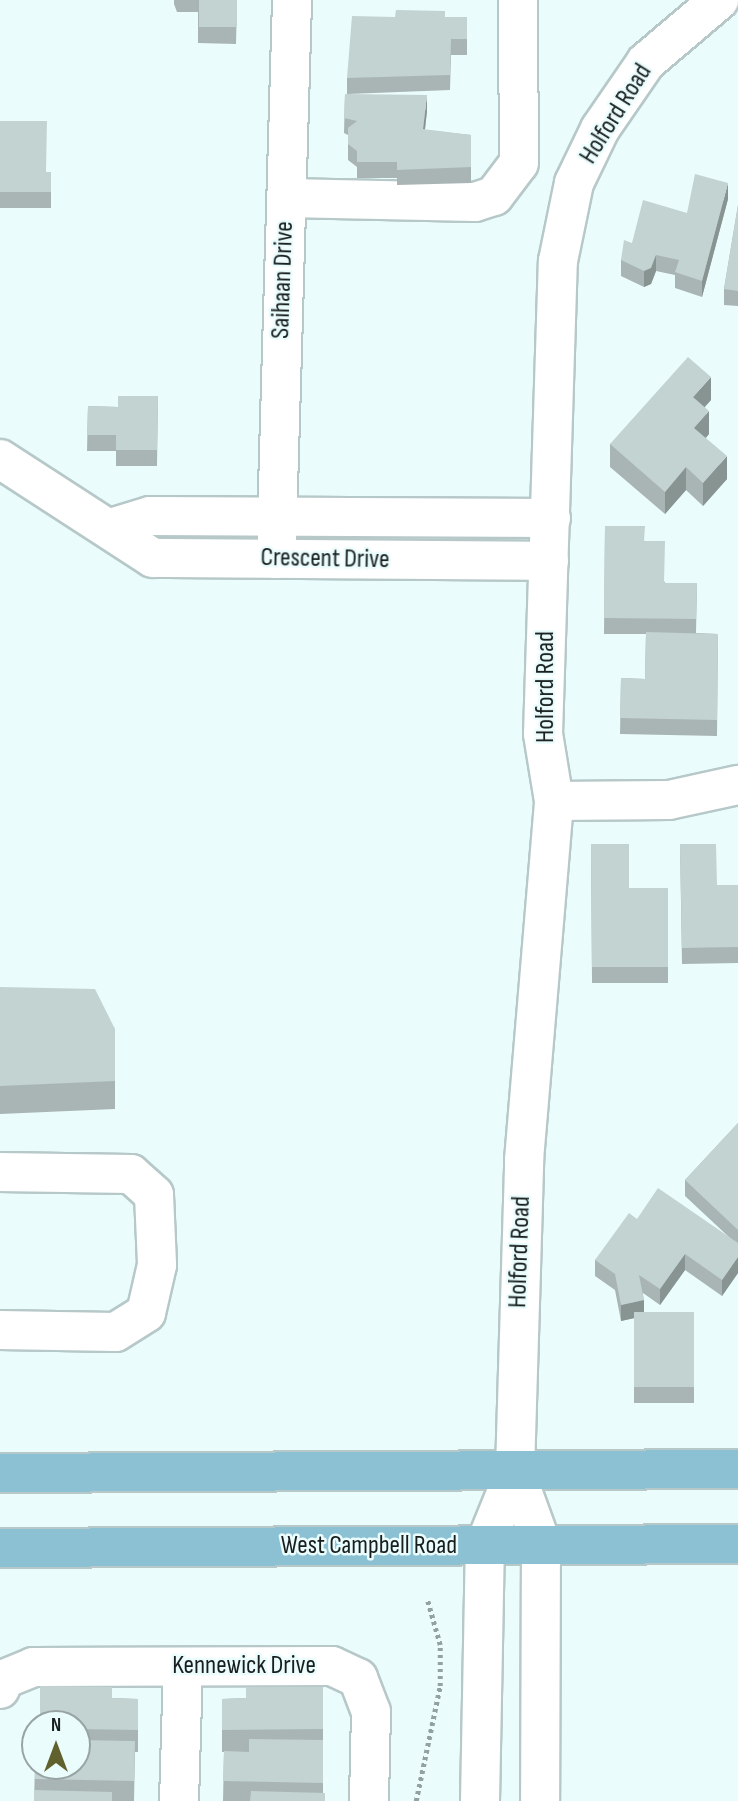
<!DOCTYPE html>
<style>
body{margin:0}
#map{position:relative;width:738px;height:1801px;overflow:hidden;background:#ebfcfd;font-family:"Sofia Sans Condensed",sans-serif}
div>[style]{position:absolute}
.path>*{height:4.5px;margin-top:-2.25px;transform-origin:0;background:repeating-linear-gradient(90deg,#94a1a1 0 3.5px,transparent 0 7px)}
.roads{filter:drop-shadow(2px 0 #b7c8c9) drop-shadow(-2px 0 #b7c8c9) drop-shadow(0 2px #b7c8c9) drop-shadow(0 -2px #b7c8c9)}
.minor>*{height:38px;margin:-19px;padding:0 19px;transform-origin:19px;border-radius:19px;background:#fff}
.major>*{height:38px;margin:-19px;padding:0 19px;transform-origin:19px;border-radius:19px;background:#8bc1d3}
.wall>*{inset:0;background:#a8b5b4}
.shaded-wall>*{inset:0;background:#889492}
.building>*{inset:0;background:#c3d3d1;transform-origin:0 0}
span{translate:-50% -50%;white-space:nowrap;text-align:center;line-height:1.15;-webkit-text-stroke:5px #ebfcfd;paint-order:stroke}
.street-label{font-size:26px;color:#181e1e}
.north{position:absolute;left:21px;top:1710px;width:70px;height:70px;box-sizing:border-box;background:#ebfcfd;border:2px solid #97a3a4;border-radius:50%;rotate:0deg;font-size:19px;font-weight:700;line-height:28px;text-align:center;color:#181e1e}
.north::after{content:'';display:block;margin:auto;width:24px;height:32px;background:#61612e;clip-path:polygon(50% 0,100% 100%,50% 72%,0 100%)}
</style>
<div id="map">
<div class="path">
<div style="left:416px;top:1801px;width:117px;rotate:-78.2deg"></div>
<div style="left:440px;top:1686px;width:41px;rotate:-90deg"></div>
<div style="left:440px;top:1645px;width:48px;rotate:-105.8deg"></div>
</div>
<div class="roads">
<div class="minor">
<div style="left:286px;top:198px;width:189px;rotate:1.2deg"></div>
<div style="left:475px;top:202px;width:20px;rotate:-18deg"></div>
<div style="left:494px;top:196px;width:41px;rotate:-52.9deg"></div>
<div style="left:519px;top:163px;width:163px;rotate:-90.4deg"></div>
<div style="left:0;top:459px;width:182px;rotate:32.9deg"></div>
<div style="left:153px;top:558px;width:396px;rotate:0.4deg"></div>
<div style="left:111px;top:528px;width:41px;rotate:-17.1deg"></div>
<div style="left:150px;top:516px;width:401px;rotate:0.3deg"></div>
<div style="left:276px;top:559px;width:559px;rotate:-88.36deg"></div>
<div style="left:554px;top:801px;width:115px;rotate:-0.5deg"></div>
<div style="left:669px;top:800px;width:71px;rotate:-12.3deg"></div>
<div style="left:0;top:1172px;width:131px;rotate:0.9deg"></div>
<div style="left:131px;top:1174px;width:31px;rotate:42deg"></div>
<div style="left:154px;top:1195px;width:70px;rotate:87.5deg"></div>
<div style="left:157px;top:1265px;width:49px;rotate:102.9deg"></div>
<div style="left:146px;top:1313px;width:36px;rotate:148deg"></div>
<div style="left:115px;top:1332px;width:115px;rotate:-179deg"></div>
<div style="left:515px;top:1471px;width:77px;rotate:70.1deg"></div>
<div style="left:541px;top:1543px;width:258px;rotate:90.2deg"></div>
<div style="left:0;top:1689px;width:11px;rotate:-68deg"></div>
<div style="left:4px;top:1679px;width:31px;rotate:-22deg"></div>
<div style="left:33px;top:1667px;width:299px;rotate:-0.2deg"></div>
<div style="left:332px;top:1666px;width:29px;rotate:25deg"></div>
<div style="left:358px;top:1678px;width:36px;rotate:69deg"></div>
<div style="left:371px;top:1712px;width:89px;rotate:91.3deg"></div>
<div style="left:179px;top:1801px;width:134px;rotate:-88.3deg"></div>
<div style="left:480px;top:1801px;width:256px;rotate:-88.9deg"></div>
<div style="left:485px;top:1545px;width:80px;rotate:-67.9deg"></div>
<div style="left:515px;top:1471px;width:311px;rotate:-88.3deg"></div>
<div style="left:524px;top:1160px;width:360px;rotate:-85.2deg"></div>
<div style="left:554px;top:801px;width:68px;rotate:-99.3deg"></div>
<div style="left:543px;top:734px;width:473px;rotate:-88.2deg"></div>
<div style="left:558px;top:261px;width:80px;rotate:-78.4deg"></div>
<div style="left:574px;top:183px;width:60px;rotate:-64.3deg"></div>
<div style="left:600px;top:129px;width:81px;rotate:-55.5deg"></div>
<div style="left:646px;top:62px;width:96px;rotate:-40.3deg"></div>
</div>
<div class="major">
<div style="left:0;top:1473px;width:738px;rotate:-0.31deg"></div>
<div style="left:0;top:1548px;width:738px;rotate:-0.31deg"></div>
</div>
</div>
<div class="wall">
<div style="clip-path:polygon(174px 0,237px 0,236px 44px,198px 43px,198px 12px,177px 12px,174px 4px)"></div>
<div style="clip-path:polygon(445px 17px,467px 17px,467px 55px,451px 55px,450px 90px,348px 94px,427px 111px,425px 130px,471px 135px,471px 183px,397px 185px,397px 178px,357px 178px,357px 167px,348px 160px,348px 135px,344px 133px,345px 94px,347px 94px,347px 78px)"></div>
<div style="clip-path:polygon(0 121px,46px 172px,51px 172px,51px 208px,0 208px)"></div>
<div style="clip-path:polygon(728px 199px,702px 297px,675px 288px,675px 275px,656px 271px,651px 284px,644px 287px,621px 276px,621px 260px,632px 243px,687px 213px)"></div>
<div style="clip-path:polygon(738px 205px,738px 306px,724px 305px,724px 289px)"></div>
<div style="clip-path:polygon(158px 396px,157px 466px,116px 466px,116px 451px,87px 451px,88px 406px,118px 407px)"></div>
<div style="clip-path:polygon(711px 400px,705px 407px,709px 434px,706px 438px,727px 479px,703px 506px,686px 490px,665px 514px,610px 467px,610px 444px)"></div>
<div style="clip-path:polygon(605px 526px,645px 541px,665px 583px,697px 583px,696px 633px,718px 634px,717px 736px,620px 734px,621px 678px,645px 679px,646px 634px,604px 634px)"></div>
<div style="clip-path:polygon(591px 844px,629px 888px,668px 888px,668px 983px,592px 983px)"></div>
<div style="clip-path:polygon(680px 844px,717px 885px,738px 885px,738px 963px,682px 964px)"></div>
<div style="clip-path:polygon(0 987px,115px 1029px,115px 1109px,0 1114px)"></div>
<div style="clip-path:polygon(738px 1123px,738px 1273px,722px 1296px,685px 1270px,660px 1305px,643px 1293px,644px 1312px,694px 1312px,694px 1403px,634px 1403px,634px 1318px,621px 1321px,615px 1290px,595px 1276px,595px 1260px,637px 1219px,730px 1238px,685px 1196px,685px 1180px)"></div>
<div style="clip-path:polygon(323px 1687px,323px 1793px,325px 1801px,223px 1801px,224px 1752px,222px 1752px,222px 1699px,246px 1698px)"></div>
<div style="clip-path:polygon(112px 1698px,138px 1699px,138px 1752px,135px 1752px,134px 1801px,34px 1801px,35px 1766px,77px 1766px,77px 1724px)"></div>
</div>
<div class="shaded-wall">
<div style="clip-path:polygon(427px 95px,427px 111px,423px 145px,423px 129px)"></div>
<div style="clip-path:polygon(728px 183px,728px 199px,702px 297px,702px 281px)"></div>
<div style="clip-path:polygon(656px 255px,656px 271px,651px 284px,644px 287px,644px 271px)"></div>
<div style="clip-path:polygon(711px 377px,711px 400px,693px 419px,693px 397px)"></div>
<div style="clip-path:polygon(709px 411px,709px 434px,694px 450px,694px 428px)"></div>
<div style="clip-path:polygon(727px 456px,727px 479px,703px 506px,703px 483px)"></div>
<div style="clip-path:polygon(686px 467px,686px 490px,665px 514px,665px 492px)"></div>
<div style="clip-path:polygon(685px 1254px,685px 1270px,660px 1305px,660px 1289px)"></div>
<div style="clip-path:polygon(738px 1257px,738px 1273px,722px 1296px,722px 1280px)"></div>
<div style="clip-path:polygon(644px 1300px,644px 1316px,621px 1321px,621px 1305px)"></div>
</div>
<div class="building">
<div style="left:199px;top:0;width:38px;height:27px"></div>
<div style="clip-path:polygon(396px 10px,445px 11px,445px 17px,467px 17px,467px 39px,451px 39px,450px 75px,347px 78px,352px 16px,395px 17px)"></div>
<div style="clip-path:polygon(345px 94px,427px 95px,423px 129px,471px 135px,471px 167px,397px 170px,397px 162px,357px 162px,357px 151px,348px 144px,348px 128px,357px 121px,344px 118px)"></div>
<div style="clip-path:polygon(0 121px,47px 121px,46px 172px,51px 172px,51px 192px,0 192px)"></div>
<div style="clip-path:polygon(695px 174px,728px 183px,702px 281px,675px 272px,679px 260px,656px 255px,651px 268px,644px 271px,621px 260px,624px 240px,632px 243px,643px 200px,687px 213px)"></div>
<div style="clip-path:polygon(738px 205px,738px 291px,724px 289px)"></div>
<div style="clip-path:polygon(688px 357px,711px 377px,693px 397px,709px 411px,694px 428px,727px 456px,703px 483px,686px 467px,665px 492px,610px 444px)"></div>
<div style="clip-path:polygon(118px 396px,158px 396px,157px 450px,116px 450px,116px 435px,87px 435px,88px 406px,118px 407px)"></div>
<div style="clip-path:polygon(605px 526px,645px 526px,644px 541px,665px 541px,664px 583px,697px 583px,696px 619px,604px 618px)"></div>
<div style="clip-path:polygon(646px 632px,718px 634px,717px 720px,620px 718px,621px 678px,645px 679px)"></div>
<div style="clip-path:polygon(591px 844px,629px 844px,629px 888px,668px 888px,668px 967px,592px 967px)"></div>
<div style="clip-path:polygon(680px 844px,716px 844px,717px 885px,738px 885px,738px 947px,682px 948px)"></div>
<div style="clip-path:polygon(0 987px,95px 989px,115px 1029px,115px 1081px,0 1086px)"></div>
<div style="clip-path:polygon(738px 1123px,738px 1230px,685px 1180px)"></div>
<div style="clip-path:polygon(658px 1188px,738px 1243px,738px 1257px,722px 1280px,685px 1254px,660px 1289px,639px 1275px,644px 1300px,621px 1305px,615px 1274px,595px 1260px,629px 1213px,637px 1219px)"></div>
<div style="left:634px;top:1312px;width:60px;height:75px"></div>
<div style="clip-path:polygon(40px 1686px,112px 1687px,112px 1698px,138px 1699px,138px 1730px,77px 1729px,77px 1724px,40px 1724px)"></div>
<div style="clip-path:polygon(246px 1687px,323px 1687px,323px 1729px,222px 1730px,222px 1699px,246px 1698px)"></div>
<div style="clip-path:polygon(249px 1739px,323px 1740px,323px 1783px,223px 1781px,224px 1751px,249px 1752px)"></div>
<div style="clip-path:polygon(77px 1740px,135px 1741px,134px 1781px,35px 1779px,35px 1766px,77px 1766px)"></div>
<div style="clip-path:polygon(34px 1790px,112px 1792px,112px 1801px,34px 1801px)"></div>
<div style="clip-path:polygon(251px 1791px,325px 1793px,325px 1801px,250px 1801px)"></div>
</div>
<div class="street-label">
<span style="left:616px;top:114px;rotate:-58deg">Holford Road</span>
<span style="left:283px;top:280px;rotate:-88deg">Saihaan Drive</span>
<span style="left:325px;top:559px;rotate:1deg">Crescent Drive</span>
<span style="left:546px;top:687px;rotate:-90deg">Holford Road</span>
<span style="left:520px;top:1252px;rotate:-88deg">Holford Road</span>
<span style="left:369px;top:1546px">West Campbell Road</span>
<span style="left:244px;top:1666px">Kennewick Drive</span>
</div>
<div class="north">N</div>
</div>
